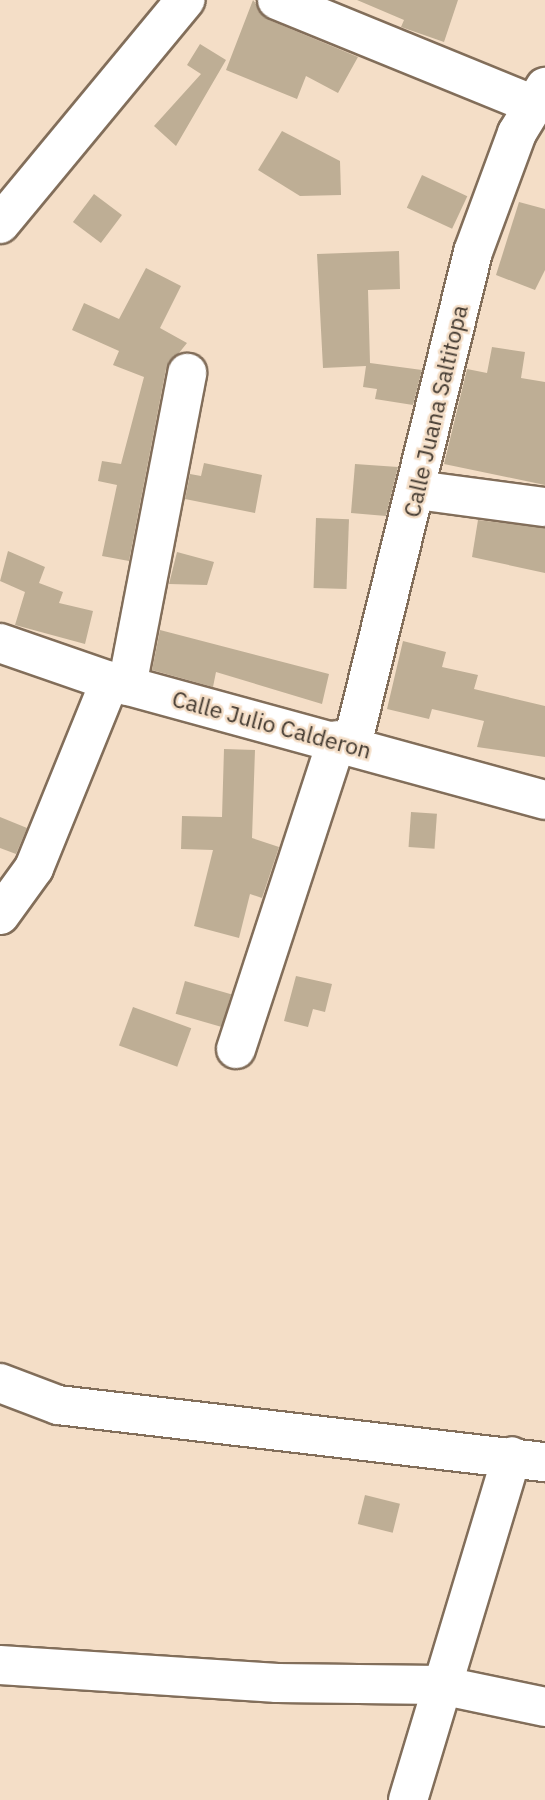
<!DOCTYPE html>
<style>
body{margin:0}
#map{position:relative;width:545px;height:1800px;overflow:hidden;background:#f4dec7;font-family:"IBM Plex Sans",sans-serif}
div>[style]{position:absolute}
.building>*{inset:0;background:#beae95;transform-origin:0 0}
.roads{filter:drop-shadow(2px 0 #826e5a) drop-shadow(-2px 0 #826e5a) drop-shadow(0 2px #826e5a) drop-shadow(0 -2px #826e5a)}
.minor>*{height:38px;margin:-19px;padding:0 19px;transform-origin:19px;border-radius:19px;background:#fff}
span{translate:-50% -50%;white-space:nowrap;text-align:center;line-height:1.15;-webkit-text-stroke:5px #f4dec7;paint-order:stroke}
.street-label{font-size:23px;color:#423930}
</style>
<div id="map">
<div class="building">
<div style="clip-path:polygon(253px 0,269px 20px,358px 57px,338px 93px,306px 76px,297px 99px,226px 70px)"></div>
<div style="clip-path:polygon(357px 0,458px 0,444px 42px,401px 27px,404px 20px)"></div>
<div style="clip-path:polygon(200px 44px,226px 60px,176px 146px,154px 126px,201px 74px,187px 65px)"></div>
<div style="clip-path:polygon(282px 131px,340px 161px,341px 195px,300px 196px,258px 170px)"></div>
<div style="left:422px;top:175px;width:50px;height:36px;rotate:25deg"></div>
<div style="left:94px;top:194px;width:35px;height:35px;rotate:37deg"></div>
<div style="clip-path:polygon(519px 202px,545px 209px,545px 270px,535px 290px,496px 275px)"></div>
<div style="clip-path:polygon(399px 251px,400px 289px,368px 290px,370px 363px,422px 370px,413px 405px,375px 399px,377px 389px,363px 387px,366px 366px,323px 368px,317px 254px)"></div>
<div style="clip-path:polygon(146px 268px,181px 286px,160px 328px,187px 343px,166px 369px,129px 561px,102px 556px,117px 485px,98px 481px,102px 461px,121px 464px,144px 377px,113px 365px,119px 351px,72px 330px,84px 303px,119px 319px)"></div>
<div style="clip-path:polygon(492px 347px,525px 352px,521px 378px,545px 382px,545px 485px,444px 464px,467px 369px,487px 373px)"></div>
<div style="clip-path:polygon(204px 463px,262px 475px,255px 513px,185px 499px,190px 474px,201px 476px)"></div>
<div style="clip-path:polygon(355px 464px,398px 467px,386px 516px,351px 513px)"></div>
<div style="left:316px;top:518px;width:33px;height:70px;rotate:2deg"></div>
<div style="clip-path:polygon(478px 520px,545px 528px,545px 573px,472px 557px)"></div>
<div style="clip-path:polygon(8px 551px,45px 567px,39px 583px,63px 592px,59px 603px,93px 611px,85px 644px,15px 625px,25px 592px,0 581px)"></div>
<div style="clip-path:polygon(177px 552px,214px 562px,207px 585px,169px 584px)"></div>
<div style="clip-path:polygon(160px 630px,329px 674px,322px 704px,216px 672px,213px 687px,152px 670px)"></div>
<div style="clip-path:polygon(403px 641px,446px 652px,442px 667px,478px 675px,474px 689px,545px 706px,545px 757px,477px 747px,484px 721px,432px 709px,429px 719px,387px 709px)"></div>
<div style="clip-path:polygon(224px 749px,255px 750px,252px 838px,279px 847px,262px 898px,250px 894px,239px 938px,194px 926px,213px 850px,181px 849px,182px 816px,222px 817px)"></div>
<div style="left:411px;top:812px;width:26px;height:35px;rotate:4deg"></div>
<div style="clip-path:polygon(0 817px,27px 828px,16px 854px,0 848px)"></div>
<div style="clip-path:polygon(296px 976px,332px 984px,325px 1012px,313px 1009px,308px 1027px,284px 1021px)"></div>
<div style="left:185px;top:981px;width:48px;height:34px;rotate:16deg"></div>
<div style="left:133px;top:1007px;width:62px;height:41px;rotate:20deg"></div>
<div style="left:365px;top:1495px;width:36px;height:30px;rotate:14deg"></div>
</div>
<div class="roads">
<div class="minor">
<div style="left:277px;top:0;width:278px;rotate:22.2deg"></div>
<div style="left:0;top:224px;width:291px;rotate:-50.4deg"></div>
<div style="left:417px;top:490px;width:129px;rotate:7.6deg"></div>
<div style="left:0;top:643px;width:116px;rotate:19.1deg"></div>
<div style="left:110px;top:681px;width:451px;rotate:15.3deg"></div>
<div style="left:127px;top:686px;width:319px;rotate:-79.1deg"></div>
<div style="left:352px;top:745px;width:508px;rotate:-76.21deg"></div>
<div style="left:473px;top:252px;width:127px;rotate:-69.7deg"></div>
<div style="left:517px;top:133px;width:54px;rotate:-58.7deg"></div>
<div style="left:0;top:915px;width:58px;rotate:-54.1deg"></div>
<div style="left:34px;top:868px;width:202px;rotate:-67.9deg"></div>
<div style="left:236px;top:1049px;width:325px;rotate:-71.9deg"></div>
<div style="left:0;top:1383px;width:62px;rotate:20.8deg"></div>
<div style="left:58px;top:1405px;width:490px;rotate:6.7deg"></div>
<div style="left:0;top:1665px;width:278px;rotate:3.7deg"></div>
<div style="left:277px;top:1683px;width:163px;rotate:0.7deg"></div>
<div style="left:440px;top:1685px;width:107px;rotate:11.8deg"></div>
<div style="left:408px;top:1800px;width:359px;rotate:-73.2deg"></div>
</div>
</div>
<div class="street-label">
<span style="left:435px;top:411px;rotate:-77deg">Calle Juana Saltitopa</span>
<span style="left:272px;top:724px;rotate:15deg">Calle Julio Calderon</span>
</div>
</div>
